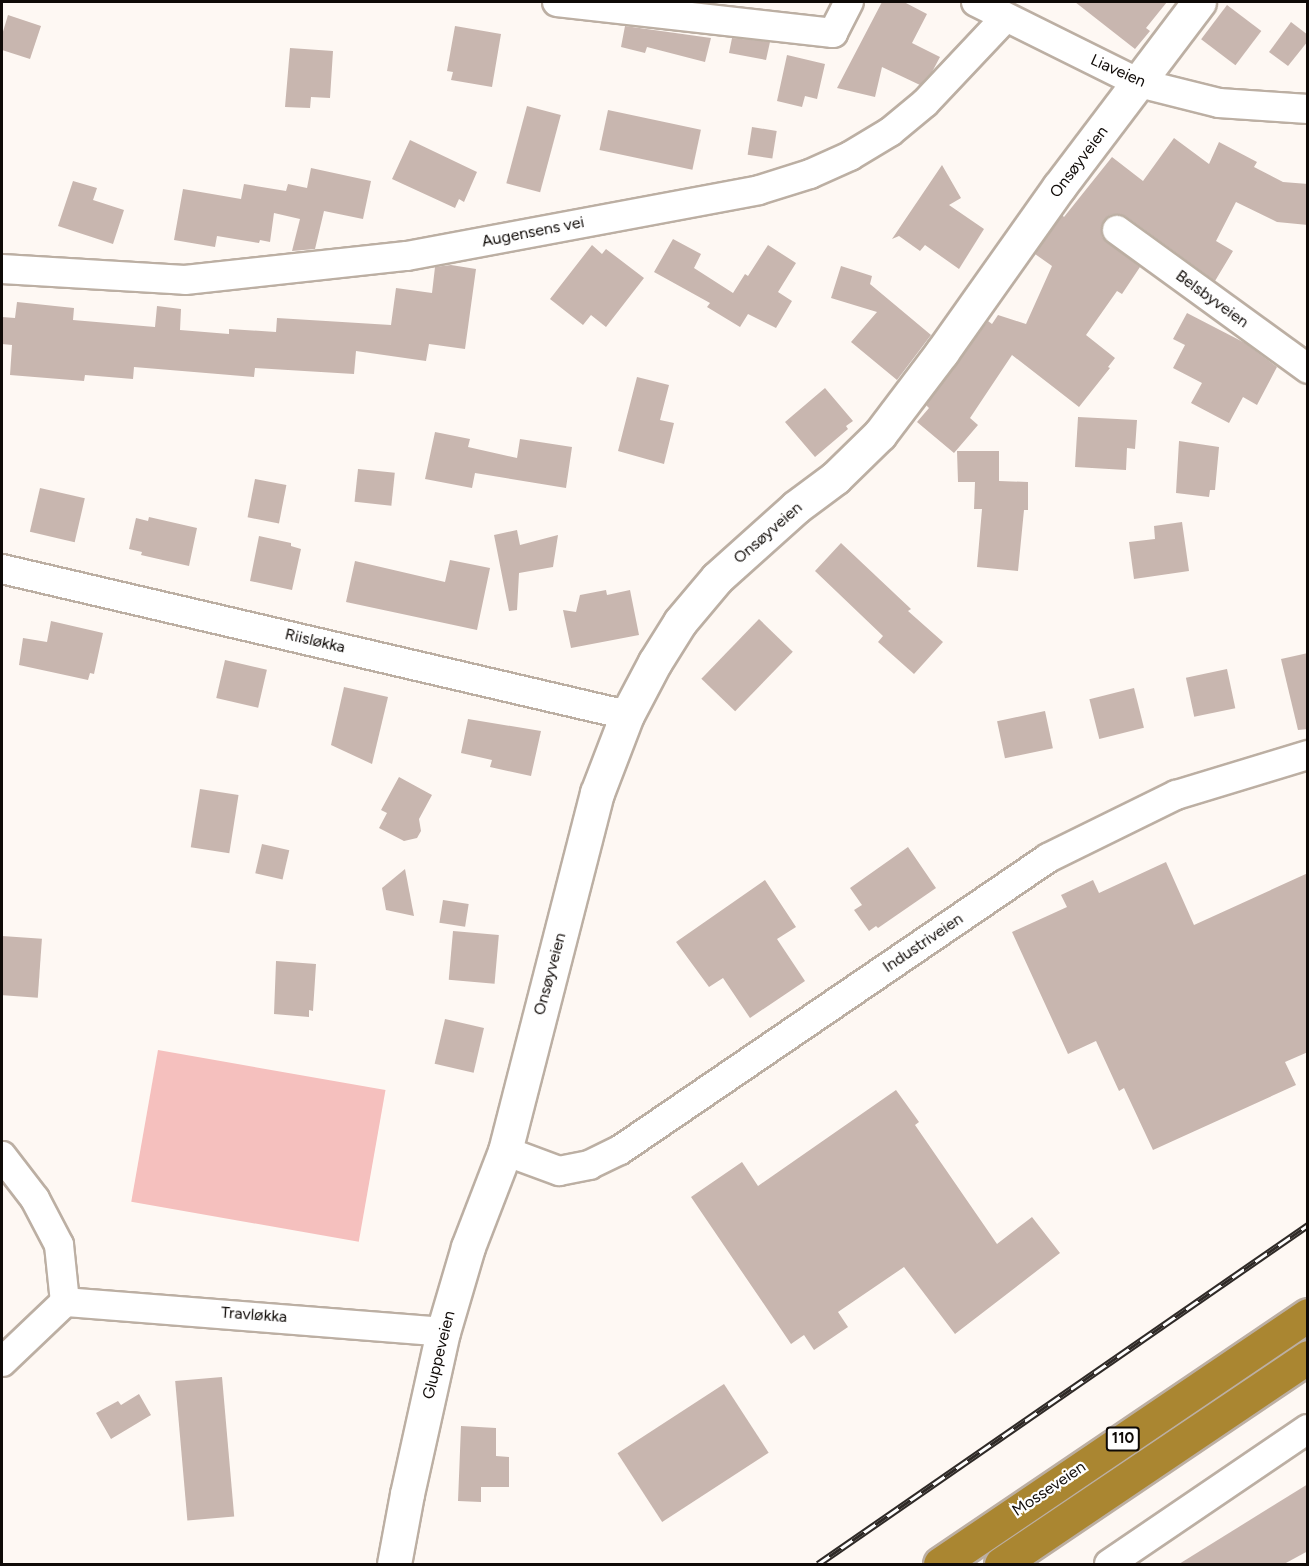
<!DOCTYPE html>
<meta charset="utf-8">
<style>
body{margin:0}
#map{position:relative;width:1309px;height:1566px;overflow:hidden;background:#fef8f3;font-family:Figtree,sans-serif}
div>[style]{position:absolute}
.green>*{inset:0;background:#f5c0be;transform-origin:0 0}
.building>*{inset:0;background:#c8b6af;transform-origin:0 0}
.roads{filter:drop-shadow(2px 0 #bcafa3) drop-shadow(-2px 0 #bcafa3) drop-shadow(0 2px #bcafa3) drop-shadow(0 -2px #bcafa3)}
.street>*{height:28px;margin:-14px;padding:0 14px;transform-origin:14px;border-radius:14px;background:#fff}
.secondary>*{height:33px;margin:-16.5px;padding:0 16.5px;transform-origin:16.5px;border-radius:16.5px;background:#fff}
.highway>*{height:33px;margin:-16.5px;padding:0 16.5px;transform-origin:16.5px;border-radius:16.5px;background:#aa8631}
.rail>*{height:7px;margin-top:-3.5px;transform-origin:0;background:repeating-linear-gradient(90deg,#fff 0 14px,#2f2a27 0 28px);box-sizing:border-box;border-block:2px solid #2f2a27}
span{translate:-50% -50%;white-space:nowrap;text-align:center;line-height:1.15;-webkit-text-stroke:4.5px #fff;paint-order:stroke}
.shield-label span{padding:2px 4px;background:#fff;border:2px solid;border-radius:4px;-webkit-text-stroke-width:0}
.shield-label{font-size:15px;color:#0f0a07;font-weight:700}
.street-label{font-size:16px;color:#0f0a07}
.frame{position:absolute;inset:0;border:3px solid #0f0a07;pointer-events:none}
</style>
<div id="map">
<div class="green">
<div style="left:158px;top:1050px;width:231px;height:154px;rotate:10deg"></div>
</div>
<div class="building">
<div style="clip-path:polygon(882px 2px,904px 2px,927px 14px,912px 43px,940px 57px,932px 72px,920px 85px,882px 67px,875px 97px,837px 88px)"></div>
<div style="clip-path:polygon(1075px 2px,1167px 2px,1146px 28px,1150px 31px,1135px 49px)"></div>
<div style="left:1227px;top:5px;width:43px;height:43px;rotate:37deg"></div>
<div style="clip-path:polygon(8px 15px,41px 26px,30px 59px,2px 50px,2px 35px)"></div>
<div style="clip-path:polygon(1291px 22px,1308px 35px,1308px 41px,1288px 66px,1269px 52px)"></div>
<div style="clip-path:polygon(455px 26px,501px 34px,492px 87px,451px 80px,453px 72px,447px 71px)"></div>
<div style="clip-path:polygon(625px 26px,711px 38px,705px 62px,647px 47px,645px 53px,621px 47px)"></div>
<div style="clip-path:polygon(732px 38px,770px 42px,766px 60px,729px 53px)"></div>
<div style="clip-path:polygon(290px 48px,333px 51px,330px 98px,311px 97px,310px 108px,285px 107px)"></div>
<div style="clip-path:polygon(787px 55px,825px 64px,817px 99px,805px 96px,802px 107px,777px 101px)"></div>
<div style="left:527px;top:106px;width:35px;height:80px;rotate:15deg"></div>
<div style="left:608px;top:110px;width:95px;height:41px;rotate:12deg"></div>
<div style="left:752px;top:127px;width:25px;height:28px;rotate:9deg"></div>
<div style="clip-path:polygon(1174px 138px,1209px 164px,1219px 142px,1257px 162px,1254px 167px,1283px 182px,1308px 184px,1308px 225px,1277px 222px,1236px 202px,1216px 241px,1233px 251px,1215px 281px,1127px 217px,1118px 214px,1110px 215px,1101px 228px,1102px 237px,1140px 267px,1122px 294px,1117px 291px,1086px 335px,1115px 358px,1108px 367px,1110px 368px,1079px 407px,1012px 355px,970px 418px,978px 425px,954px 453px,917px 422px,929px 408px,926px 405px,988px 321px,992px 324px,998px 315px,1026px 324px,1052px 266px,1035px 254px,1062px 215px,1064px 217px,1112px 157px,1143px 181px)"></div>
<div style="clip-path:polygon(410px 140px,477px 172px,464px 202px,459px 199px,455px 208px,392px 179px)"></div>
<div style="clip-path:polygon(942px 165px,961px 198px,949px 205px,984px 229px,959px 269px,925px 245px,920px 251px,899px 236px,892px 239px)"></div>
<div style="clip-path:polygon(311px 168px,371px 181px,363px 219px,324px 211px,315px 249px,292px 251px,300px 219px,274px 213px,270px 242px,260px 240px,259px 243px,217px 236px,215px 247px,174px 240px,183px 189px,241px 199px,244px 184px,286px 191px,288px 184px,307px 188px)"></div>
<div style="clip-path:polygon(73px 181px,97px 188px,93px 200px,124px 210px,113px 244px,58px 226px)"></div>
<div style="clip-path:polygon(673px 239px,701px 254px,694px 268px,733px 293px,745px 274px,748px 276px,768px 245px,796px 263px,778px 292px,792px 301px,776px 328px,748px 314px,740px 327px,707px 307px,710px 303px,654px 272px)"></div>
<div style="clip-path:polygon(592px 245px,602px 254px,606px 249px,644px 278px,606px 327px,591px 315px,583px 325px,550px 299px)"></div>
<div style="clip-path:polygon(451px 265px,476px 269px,465px 349px,429px 344px,426px 361px,356px 351px,354px 374px,255px 368px,254px 377px,134px 367px,133px 379px,85px 375px,84px 381px,10px 375px,12px 345px,2px 344px,2px 317px,15px 318px,17px 302px,74px 308px,73px 320px,155px 327px,157px 306px,181px 309px,180px 330px,229px 334px,229px 329px,276px 332px,277px 318px,391px 325px,396px 288px,432px 293px,435px 267px)"></div>
<div style="clip-path:polygon(841px 266px,872px 276px,870px 284px,931px 335px,897px 380px,851px 342px,877px 312px,831px 298px)"></div>
<div style="clip-path:polygon(1187px 313px,1245px 343px,1277px 367px,1257px 405px,1243px 397px,1229px 423px,1191px 403px,1202px 383px,1173px 368px,1185px 345px,1173px 339px)"></div>
<div style="clip-path:polygon(637px 377px,669px 385px,660px 420px,674px 423px,664px 464px,618px 451px)"></div>
<div style="clip-path:polygon(825px 388px,853px 421px,846px 426px,848px 429px,815px 457px,785px 422px)"></div>
<div style="clip-path:polygon(1078px 417px,1137px 420px,1135px 449px,1127px 448px,1126px 470px,1075px 467px)"></div>
<div style="clip-path:polygon(435px 432px,470px 439px,468px 447px,517px 458px,520px 439px,572px 447px,566px 488px,475px 473px,472px 488px,425px 479px)"></div>
<div style="clip-path:polygon(1179px 441px,1219px 447px,1215px 490px,1210px 490px,1209px 497px,1176px 493px)"></div>
<div style="clip-path:polygon(957px 451px,999px 451px,999px 481px,1028px 482px,1028px 510px,1024px 510px,1018px 571px,977px 567px,982px 509px,974px 509px,975px 482px,958px 482px)"></div>
<div style="left:358px;top:469px;width:37px;height:33px;rotate:6deg"></div>
<div style="left:255px;top:479px;width:32px;height:39px;rotate:11deg"></div>
<div style="left:40px;top:488px;width:46px;height:45px;rotate:13deg"></div>
<div style="clip-path:polygon(149px 517px,197px 528px,189px 566px,141px 555px,142px 552px,129px 549px,136px 518px,148px 521px)"></div>
<div style="clip-path:polygon(1182px 522px,1189px 571px,1134px 579px,1129px 542px,1155px 539px,1154px 526px)"></div>
<div style="clip-path:polygon(517px 530px,520px 545px,558px 535px,553px 567px,519px 573px,517px 610px,509px 611px,494px 535px)"></div>
<div style="clip-path:polygon(259px 536px,291px 543px,291px 546px,301px 549px,292px 590px,250px 581px)"></div>
<div style="clip-path:polygon(841px 543px,911px 609px,908px 611px,943px 642px,914px 674px,878px 642px,883px 636px,815px 571px)"></div>
<div style="clip-path:polygon(450px 560px,490px 568px,477px 630px,346px 602px,355px 561px,445px 582px)"></div>
<div style="clip-path:polygon(606px 590px,607px 595px,630px 590px,639px 635px,571px 648px,563px 610px,576px 612px,580px 595px)"></div>
<div style="left:759px;top:619px;width:47px;height:83px;rotate:44deg"></div>
<div style="clip-path:polygon(51px 621px,103px 633px,94px 674px,90px 673px,88px 680px,19px 665px,23px 638px,47px 642px)"></div>
<div style="clip-path:polygon(1308px 653px,1308px 729px,1298px 730px,1281px 659px)"></div>
<div style="left:225px;top:660px;width:43px;height:39px;rotate:13deg"></div>
<div style="left:1227px;top:669px;width:40px;height:42px;rotate:78deg"></div>
<div style="clip-path:polygon(344px 687px,388px 697px,372px 764px,331px 745px)"></div>
<div style="left:1134px;top:688px;width:41px;height:46px;rotate:76deg"></div>
<div style="left:1045px;top:711px;width:38px;height:49px;rotate:78deg"></div>
<div style="clip-path:polygon(468px 719px,541px 731px,531px 776px,490px 767px,492px 760px,461px 753px)"></div>
<div style="clip-path:polygon(399px 777px,432px 795px,419px 819px,421px 831px,417px 838px,404px 841px,379px 828px,387px 813px,381px 810px)"></div>
<div style="left:200px;top:789px;width:39px;height:59px;rotate:9deg"></div>
<div style="left:262px;top:844px;width:28px;height:30px;rotate:13deg"></div>
<div style="clip-path:polygon(908px 847px,936px 888px,878px 928px,876px 926px,869px 931px,854px 910px,862px 905px,850px 888px)"></div>
<div style="clip-path:polygon(1166px 862px,1194px 925px,1308px 873px,1308px 1052px,1285px 1062px,1296px 1085px,1153px 1150px,1124px 1088px,1119px 1091px,1096px 1041px,1068px 1054px,1012px 932px,1067px 907px,1061px 895px,1093px 880px,1099px 893px)"></div>
<div style="clip-path:polygon(405px 869px,414px 916px,386px 910px,382px 888px)"></div>
<div style="clip-path:polygon(765px 880px,796px 927px,777px 939px,805px 981px,750px 1018px,723px 978px,709px 987px,676px 942px)"></div>
<div style="left:443px;top:900px;width:26px;height:23px;rotate:9deg"></div>
<div style="left:453px;top:931px;width:46px;height:49px;rotate:5deg"></div>
<div style="left:2px;top:936px;width:40px;height:59px;rotate:4deg"></div>
<div style="clip-path:polygon(276px 961px,316px 964px,313px 1011px,309px 1010px,309px 1017px,274px 1014px)"></div>
<div style="left:445px;top:1019px;width:40px;height:46px;rotate:13deg"></div>
<div style="clip-path:polygon(896px 1090px,919px 1122px,915px 1125px,997px 1244px,1032px 1217px,1060px 1253px,955px 1334px,904px 1267px,838px 1312px,848px 1327px,814px 1350px,804px 1335px,791px 1344px,691px 1197px,742px 1162px,758px 1186px)"></div>
<div style="left:222px;top:1377px;width:140px;height:47px;rotate:85deg"></div>
<div style="left:724px;top:1384px;width:82px;height:127px;rotate:57deg"></div>
<div style="clip-path:polygon(139px 1394px,151px 1415px,111px 1439px,96px 1413px,118px 1401px,121px 1405px)"></div>
<div style="clip-path:polygon(461px 1426px,496px 1428px,496px 1456px,509px 1457px,509px 1487px,481px 1487px,481px 1502px,458px 1501px)"></div>
<div style="clip-path:polygon(1308px 1484px,1308px 1551px,1284px 1564px,1179px 1564px)"></div>
</div>
<div class="roads">
<div class="street">
<div style="left:557px;top:2px;width:278px;rotate:6.4deg"></div>
<div style="left:833px;top:33px;width:35px;rotate:-63deg"></div>
<div style="left:976px;top:2px;width:182px;rotate:26.4deg"></div>
<div style="left:1139px;top:83px;width:82px;rotate:14deg"></div>
<div style="left:1219px;top:103px;width:89px;rotate:3.9deg"></div>
<div style="left:1117px;top:230px;width:236px;rotate:36deg"></div>
<div style="left:2px;top:269px;width:183px;rotate:3.4deg"></div>
<div style="left:185px;top:280px;width:223px;rotate:-6.2deg"></div>
<div style="left:407px;top:256px;width:358px;rotate:-10.6deg"></div>
<div style="left:759px;top:190px;width:53px;rotate:-17.4deg"></div>
<div style="left:810px;top:174px;width:44px;rotate:-24.2deg"></div>
<div style="left:850px;top:156px;width:47px;rotate:-31deg"></div>
<div style="left:890px;top:132px;width:45px;rotate:-39.6deg"></div>
<div style="left:925px;top:103px;width:117px;rotate:-46.7deg"></div>
<div style="left:2px;top:569px;width:642px;rotate:13.15deg"></div>
<div style="left:505px;top:1151px;width:58px;rotate:20.3deg"></div>
<div style="left:559px;top:1171px;width:31px;rotate:-11deg"></div>
<div style="left:589px;top:1165px;width:34px;rotate:-26deg"></div>
<div style="left:620px;top:1150px;width:518px;rotate:-34.3deg"></div>
<div style="left:1048px;top:858px;width:143px;rotate:-26.2deg"></div>
<div style="left:1176px;top:795px;width:138px;rotate:-16.9deg"></div>
<div style="left:2px;top:1156px;width:54px;rotate:52.5deg"></div>
<div style="left:35px;top:1199px;width:52px;rotate:62.4deg"></div>
<div style="left:59px;top:1245px;width:57px;rotate:84deg"></div>
<div style="left:2px;top:1362px;width:87px;rotate:-43.6deg"></div>
<div style="left:65px;top:1302px;width:379px;rotate:4.5deg"></div>
<div style="left:1109px;top:1564px;width:240px;rotate:-34.2deg"></div>
</div>
<div class="secondary">
<div style="left:394px;top:1564px;width:71px;rotate:-79.5deg"></div>
<div style="left:407px;top:1494px;width:166px;rotate:-77.5deg"></div>
<div style="left:443px;top:1332px;width:89px;rotate:-73.6deg"></div>
<div style="left:468px;top:1247px;width:103px;rotate:-68.9deg"></div>
<div style="left:505px;top:1151px;width:370px;rotate:-75.6deg"></div>
<div style="left:597px;top:793px;width:84px;rotate:-69deg"></div>
<div style="left:627px;top:715px;width:60px;rotate:-62.2deg"></div>
<div style="left:655px;top:662px;width:47px;rotate:-58deg"></div>
<div style="left:680px;top:622px;width:57px;rotate:-49.9deg"></div>
<div style="left:717px;top:578px;width:106px;rotate:-41.9deg"></div>
<div style="left:796px;top:507px;width:49px;rotate:-36.6deg"></div>
<div style="left:835px;top:478px;width:63px;rotate:-44.4deg"></div>
<div style="left:880px;top:434px;width:103px;rotate:-52.9deg"></div>
<div style="left:942px;top:352px;width:202px;rotate:-54.7deg"></div>
<div style="left:1059px;top:187px;width:232px;rotate:-52.9deg"></div>
</div>
<div class="highway">
<div style="left:940px;top:1564px;width:444px;rotate:-34.1deg"></div>
<div style="left:1001px;top:1564px;width:370px;rotate:-34deg"></div>
</div>
</div>
<div class="rail">
<div style="left:818px;top:1564px;width:596px;rotate:-34.68deg"></div>
</div>
<div class="shield-label">
<span style="left:1123px;top:1439px">110</span>
</div>
<div class="street-label">
<span style="left:1118px;top:71px;rotate:24deg">Liaveien</span>
<span style="left:1079px;top:162px;rotate:-53deg">Onsøyveien</span>
<span style="left:533px;top:232px;rotate:-11deg">Augensens vei</span>
<span style="left:1212px;top:299px;rotate:36deg">Belsbyveien</span>
<span style="left:768px;top:533px;rotate:-41deg">Onsøyveien</span>
<span style="left:315px;top:641px;rotate:13deg">Riisløkka</span>
<span style="left:923px;top:943px;rotate:-34deg">Industriveien</span>
<span style="left:550px;top:974px;rotate:-75deg">Onsøyveien</span>
<span style="left:254px;top:1315px;rotate:4deg">Travløkka</span>
<span style="left:439px;top:1355px;rotate:-76deg">Gluppeveien</span>
<span style="left:1049px;top:1489px;rotate:-34deg">Mosseveien</span>
</div>
<div class="frame"></div>
</div>
